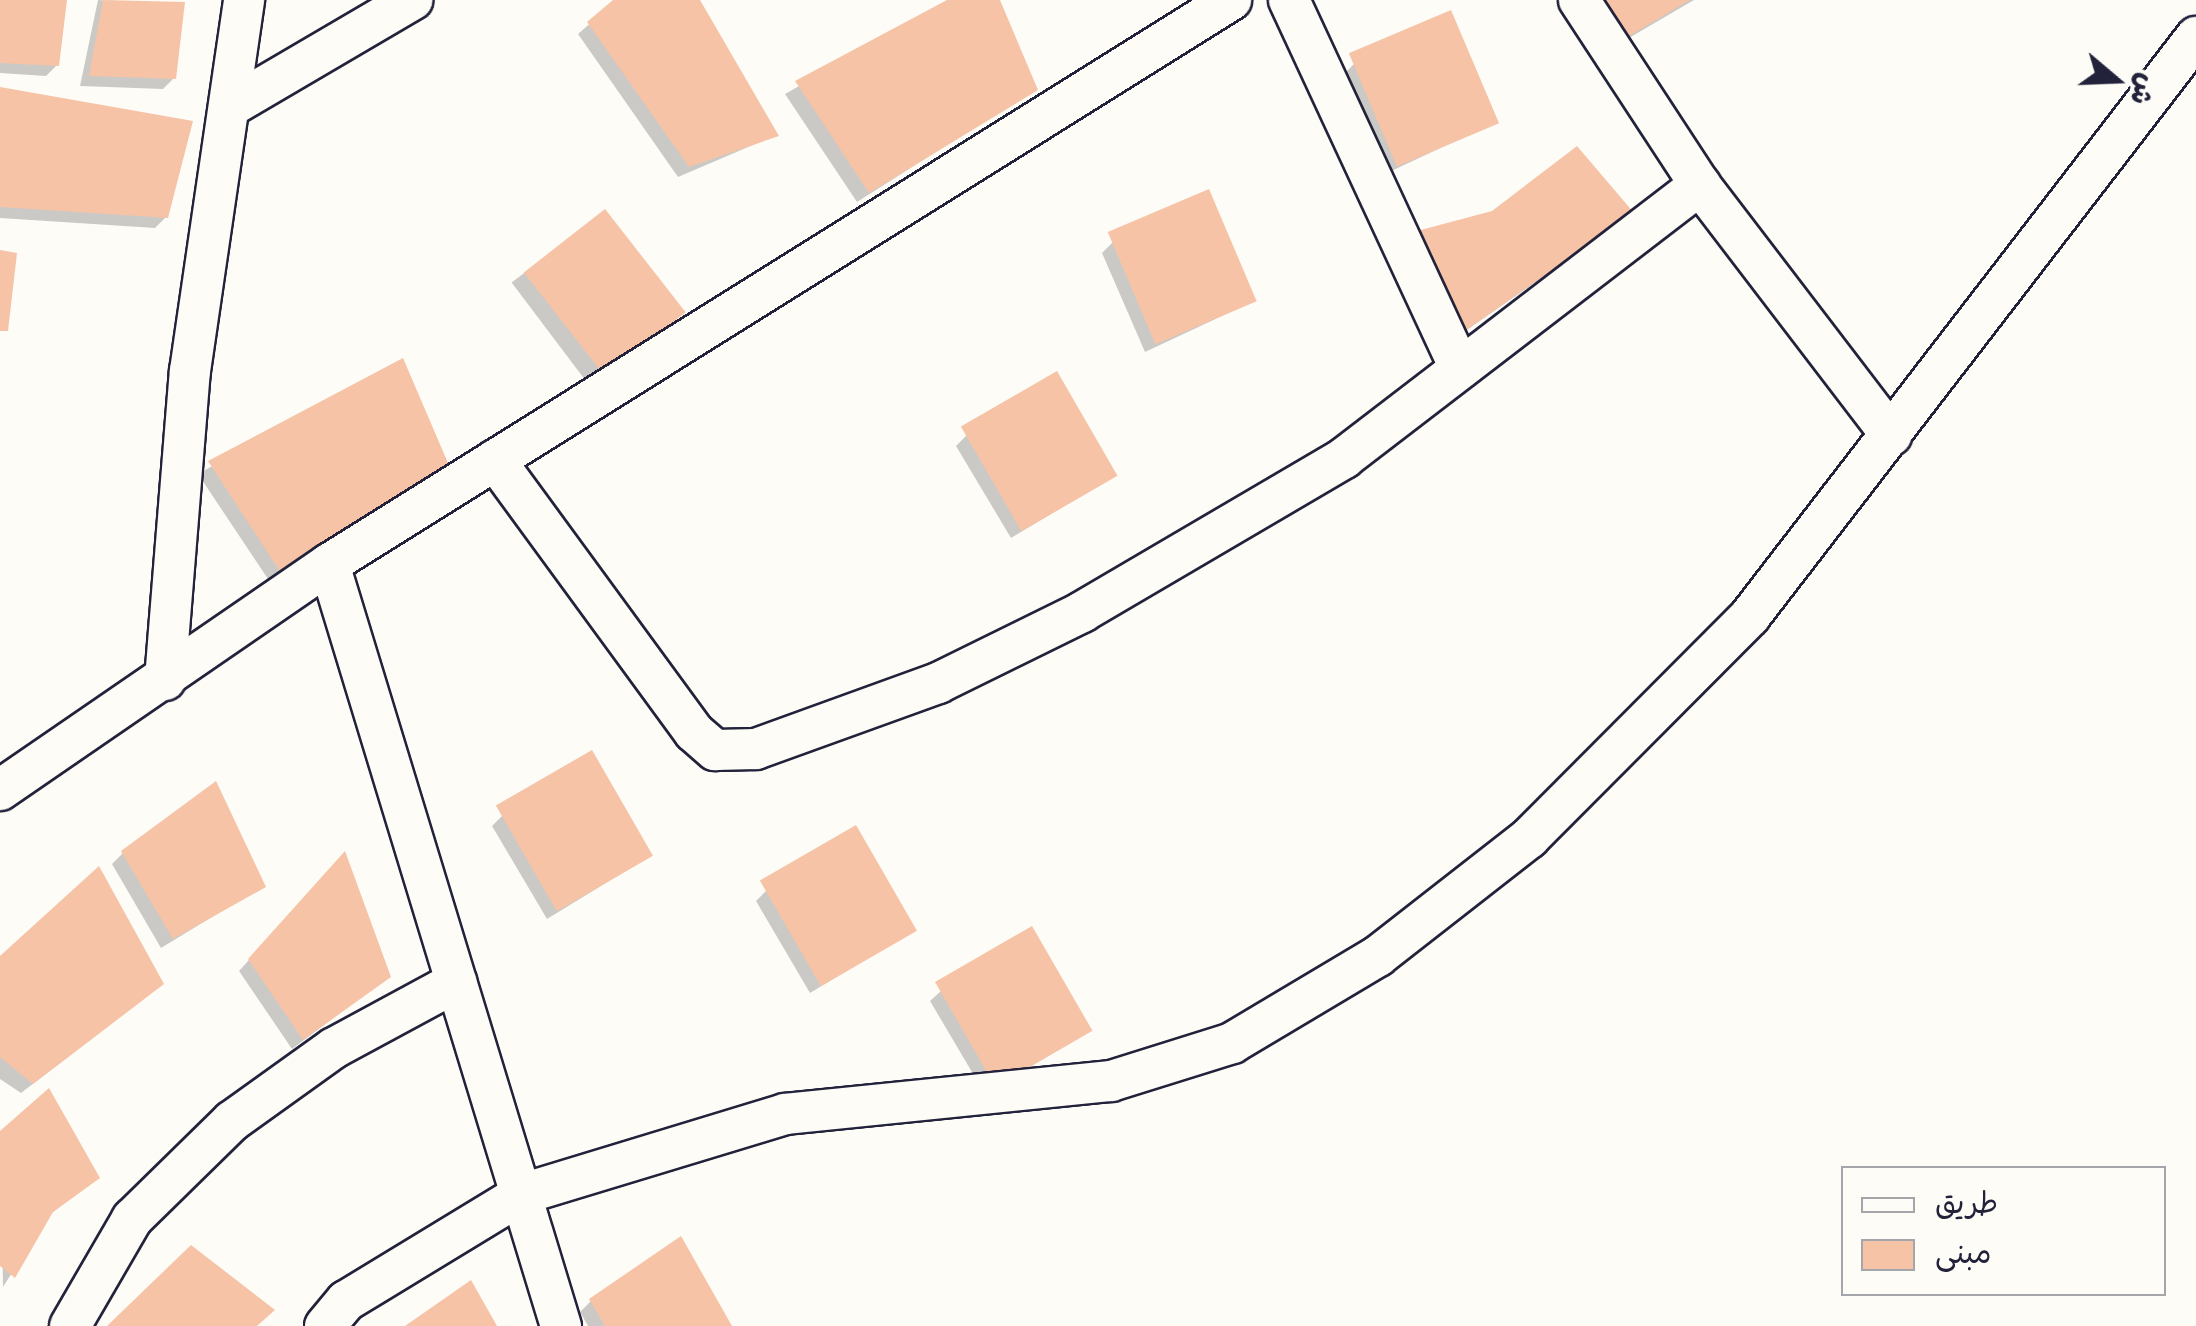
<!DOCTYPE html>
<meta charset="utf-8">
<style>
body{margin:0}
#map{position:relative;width:2196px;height:1326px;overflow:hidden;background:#fdfcf7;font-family:Delius,"Playpen Sans Arabic",sans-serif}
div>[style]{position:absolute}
.shadow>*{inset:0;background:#0003;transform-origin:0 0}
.building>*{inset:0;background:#f6c3a7;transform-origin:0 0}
.roads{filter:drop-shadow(2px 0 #22223b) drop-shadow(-2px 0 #22223b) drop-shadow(0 2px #22223b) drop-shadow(0 -2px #22223b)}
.minor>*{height:40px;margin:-20px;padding:0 20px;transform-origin:20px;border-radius:20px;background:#fdfcf7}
span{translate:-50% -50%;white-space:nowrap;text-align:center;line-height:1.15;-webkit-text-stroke:10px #fdfcf7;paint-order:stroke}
.legend{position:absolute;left:1841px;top:1166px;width:325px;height:130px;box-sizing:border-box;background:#fdfcf7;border:2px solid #a5a5ac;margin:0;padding:12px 18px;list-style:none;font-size:30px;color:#22223b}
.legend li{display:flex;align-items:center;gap:20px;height:50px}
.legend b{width:50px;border:2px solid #a5a5ac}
.north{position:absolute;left:2066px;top:30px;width:100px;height:100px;-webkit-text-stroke:8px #fdfcf7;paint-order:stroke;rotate:109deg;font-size:28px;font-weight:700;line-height:40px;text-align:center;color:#22223b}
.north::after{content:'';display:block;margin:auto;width:35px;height:45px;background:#22223b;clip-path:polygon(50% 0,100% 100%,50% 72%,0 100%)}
</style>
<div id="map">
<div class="shadow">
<div style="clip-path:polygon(0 0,64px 0,57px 65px,46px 76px,0 73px)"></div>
<div style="clip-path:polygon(98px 0,182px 4px,174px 78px,163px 89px,80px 86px)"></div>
<div style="clip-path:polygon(617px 0,697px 0,776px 135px,678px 177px,578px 34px)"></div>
<div style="clip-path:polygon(952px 0,997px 0,1035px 89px,857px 202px,785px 94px)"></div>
<div style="clip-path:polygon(1583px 0,1694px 0,1617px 45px)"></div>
<div style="clip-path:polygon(1354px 64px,1496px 122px,1387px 173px,1343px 75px)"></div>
<div style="clip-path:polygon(0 90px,166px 217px,155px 228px,0 218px)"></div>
<div style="left:605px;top:212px;width:127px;height:117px;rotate:53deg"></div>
<div style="clip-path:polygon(1620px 223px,1451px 341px,1408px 244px)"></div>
<div style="clip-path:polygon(1113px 242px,1254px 301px,1145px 352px,1102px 253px)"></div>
<div style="clip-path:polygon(402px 361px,448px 469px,270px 582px,198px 474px)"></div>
<div style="clip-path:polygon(967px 435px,1114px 476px,1011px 538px,956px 446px)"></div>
<div style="clip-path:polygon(503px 815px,650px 856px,547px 919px,492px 826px)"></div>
<div style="clip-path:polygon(123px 853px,263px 886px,161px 948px,112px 864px)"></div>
<div style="clip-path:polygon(334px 866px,388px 977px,292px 1049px,239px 971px)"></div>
<div style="clip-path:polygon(767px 890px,914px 930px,810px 993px,756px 901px)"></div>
<div style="clip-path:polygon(0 960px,150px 994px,21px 1093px,0 1079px)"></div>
<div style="clip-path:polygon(941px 991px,1089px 1031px,985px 1094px,930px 1001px)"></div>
<div style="clip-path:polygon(0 1134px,97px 1178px,48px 1216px,3px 1287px)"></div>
<div style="clip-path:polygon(591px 1301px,729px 1326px,588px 1326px,580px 1312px)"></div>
</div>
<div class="building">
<div style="clip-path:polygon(0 0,67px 0,59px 66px,0 63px)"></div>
<div style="clip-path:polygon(103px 0,185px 2px,176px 79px,89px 76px)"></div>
<div style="clip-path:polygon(613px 0,700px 0,779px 136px,689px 167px,587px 22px)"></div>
<div style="clip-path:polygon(947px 0,1000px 0,1038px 90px,869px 193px,795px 81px)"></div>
<div style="clip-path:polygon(1601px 0,1690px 0,1629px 36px)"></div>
<div style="left:1451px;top:10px;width:123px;height:111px;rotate:67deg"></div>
<div style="clip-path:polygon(0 87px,193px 121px,168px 218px,0 207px)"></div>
<div style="clip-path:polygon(1577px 146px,1634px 213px,1462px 333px,1417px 231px,1492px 211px)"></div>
<div style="left:1209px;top:189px;width:122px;height:110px;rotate:67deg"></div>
<div style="left:605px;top:209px;width:131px;height:103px;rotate:52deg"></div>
<div style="clip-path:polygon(0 250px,17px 253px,8px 331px,0 331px)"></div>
<div style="clip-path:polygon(403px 358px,451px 470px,281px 573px,208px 461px)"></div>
<div style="left:1057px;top:371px;width:121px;height:111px;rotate:60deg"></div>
<div style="left:592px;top:750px;width:122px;height:111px;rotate:60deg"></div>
<div style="clip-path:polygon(216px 781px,266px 887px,173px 939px,121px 851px)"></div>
<div style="left:856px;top:825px;width:122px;height:111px;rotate:60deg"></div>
<div style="clip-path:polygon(345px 851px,391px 977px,303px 1040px,248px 959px)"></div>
<div style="clip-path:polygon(99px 866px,164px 984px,33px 1084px,0 1057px,0 956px)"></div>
<div style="left:1032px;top:926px;width:121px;height:112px;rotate:60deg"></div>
<div style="clip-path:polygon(49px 1088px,100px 1178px,53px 1212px,15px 1278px,0 1266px,0 1131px)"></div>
<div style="clip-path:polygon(681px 1236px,732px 1326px,605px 1326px,589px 1299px)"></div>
<div style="clip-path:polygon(191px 1245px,275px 1310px,257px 1326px,107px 1326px)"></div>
<div style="clip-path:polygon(471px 1280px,497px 1326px,405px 1326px)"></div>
</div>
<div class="roads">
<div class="minor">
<div style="left:1289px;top:0;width:406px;rotate:65.1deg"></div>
<div style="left:1579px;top:0;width:221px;rotate:56.8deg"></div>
<div style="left:1700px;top:185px;width:315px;rotate:52.6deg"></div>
<div style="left:233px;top:105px;width:208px;rotate:-30.4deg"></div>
<div style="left:495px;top:460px;width:337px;rotate:53.8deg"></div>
<div style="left:694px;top:732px;width:28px;rotate:41deg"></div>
<div style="left:715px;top:750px;width:41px;rotate:-1.4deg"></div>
<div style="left:756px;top:749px;width:194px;rotate:-19.9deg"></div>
<div style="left:938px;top:683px;width:161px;rotate:-26.2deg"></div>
<div style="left:1082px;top:612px;width:304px;rotate:-30.4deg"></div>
<div style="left:1344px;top:458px;width:449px;rotate:-37.5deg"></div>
<div style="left:329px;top:564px;width:797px;rotate:73.07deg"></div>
<div style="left:165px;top:680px;width:310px;rotate:-85.4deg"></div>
<div style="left:190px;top:371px;width:375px;rotate:-81.7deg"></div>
<div style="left:0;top:790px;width:399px;rotate:-34.5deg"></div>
<div style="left:329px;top:564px;width:1064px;rotate:-32.02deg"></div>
<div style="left:70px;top:1326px;width:124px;rotate:-59.9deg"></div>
<div style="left:132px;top:1219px;width:140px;rotate:-44.4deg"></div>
<div style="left:232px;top:1121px;width:125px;rotate:-35.6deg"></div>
<div style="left:334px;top:1048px;width:139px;rotate:-28.4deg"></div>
<div style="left:325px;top:1326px;width:33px;rotate:-50deg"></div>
<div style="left:346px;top:1301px;width:206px;rotate:-31.3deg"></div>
<div style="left:522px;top:1194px;width:275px;rotate:-16.9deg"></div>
<div style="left:785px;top:1114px;width:328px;rotate:-5.8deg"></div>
<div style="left:1111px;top:1081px;width:127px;rotate:-17.4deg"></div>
<div style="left:1232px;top:1043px;width:170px;rotate:-30.8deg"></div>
<div style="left:1378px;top:956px;width:192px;rotate:-38deg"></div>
<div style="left:1529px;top:838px;width:313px;rotate:-45.1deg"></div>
<div style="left:1750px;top:616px;width:731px;rotate:-52.39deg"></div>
</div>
</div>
<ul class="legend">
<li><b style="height:12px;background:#fdfcf7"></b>طريق</li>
<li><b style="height:28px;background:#f6c3a7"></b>مبنى</li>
</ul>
<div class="north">ش</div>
</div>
